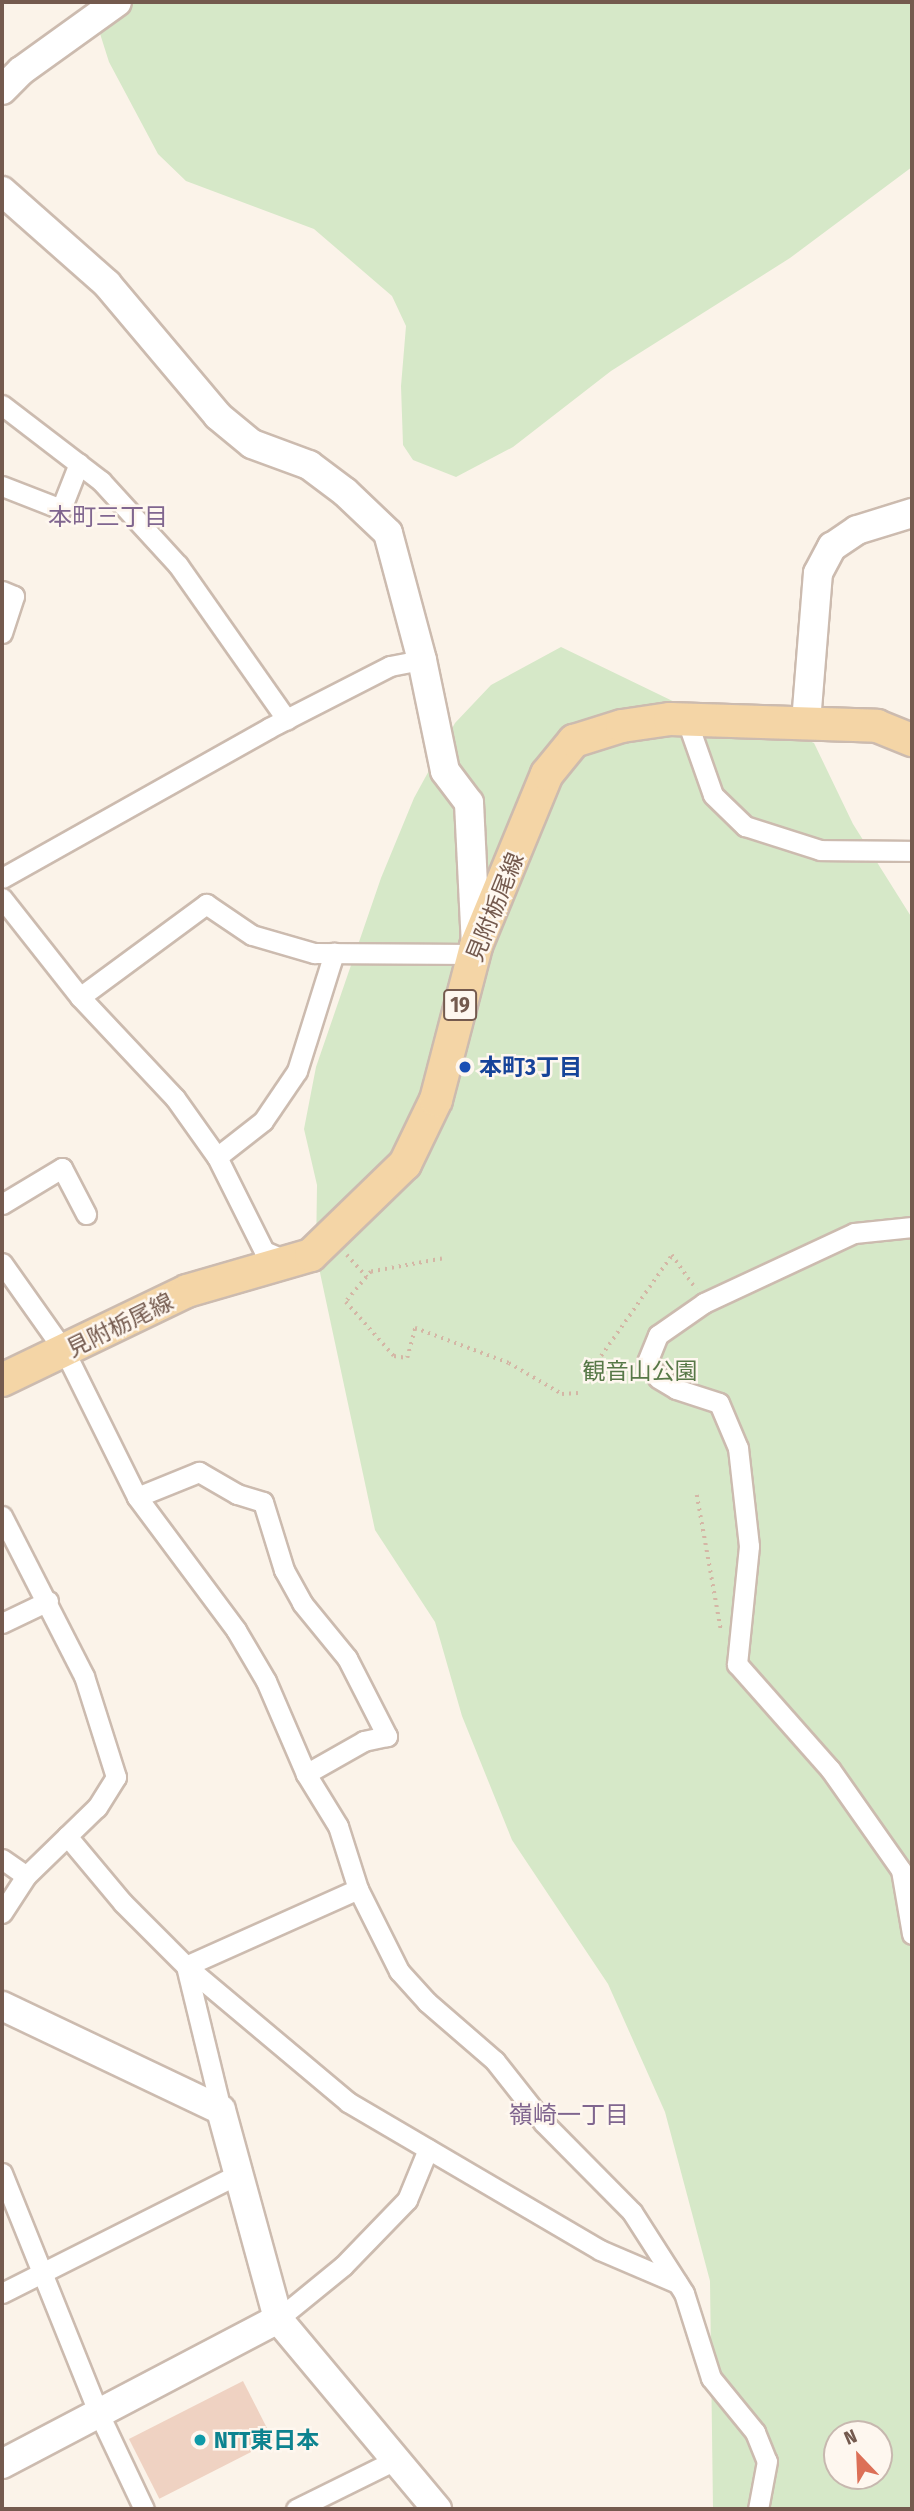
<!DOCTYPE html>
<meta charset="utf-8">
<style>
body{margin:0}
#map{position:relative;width:914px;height:2511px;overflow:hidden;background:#fbf3e9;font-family:"Fira Sans Condensed","Noto Sans JP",sans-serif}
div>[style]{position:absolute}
.green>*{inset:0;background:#d6e8c8}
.building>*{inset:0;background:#efd2c2;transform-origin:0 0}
.path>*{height:3.5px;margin-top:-1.75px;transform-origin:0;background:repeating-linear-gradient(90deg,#d4b6a5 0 2px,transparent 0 7px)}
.roads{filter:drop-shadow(2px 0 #ccbbaf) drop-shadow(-2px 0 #ccbbaf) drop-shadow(0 2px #ccbbaf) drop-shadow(0 -2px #ccbbaf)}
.street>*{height:19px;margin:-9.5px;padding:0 9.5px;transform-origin:9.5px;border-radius:9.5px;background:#fff}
.secondary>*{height:28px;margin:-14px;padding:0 14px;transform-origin:14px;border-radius:14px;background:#fff}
.primary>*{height:32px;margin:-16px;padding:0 16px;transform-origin:16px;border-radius:16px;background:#f4d5a6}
.dots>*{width:19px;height:19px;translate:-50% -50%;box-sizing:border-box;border:4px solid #fef7ef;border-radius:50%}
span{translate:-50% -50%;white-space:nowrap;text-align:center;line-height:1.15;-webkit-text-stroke:5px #fef7ef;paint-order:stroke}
.shield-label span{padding:2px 5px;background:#fef7ef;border:2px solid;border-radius:5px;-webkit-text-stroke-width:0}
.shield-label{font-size:21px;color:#745a4e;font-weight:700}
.street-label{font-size:23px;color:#745a4e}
.transit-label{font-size:23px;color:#164399;font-weight:700}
.left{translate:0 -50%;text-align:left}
.park-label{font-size:23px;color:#577847}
.culture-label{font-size:23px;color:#0d838f;font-weight:700}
.neighbourhood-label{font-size:24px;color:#80668f}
.frame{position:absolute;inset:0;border:4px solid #745a4e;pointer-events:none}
.north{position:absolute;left:823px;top:2420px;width:70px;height:70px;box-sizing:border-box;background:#fef7ef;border:2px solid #c7b8af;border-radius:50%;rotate:337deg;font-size:19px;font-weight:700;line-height:28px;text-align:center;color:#745a4e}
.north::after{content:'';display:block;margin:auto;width:24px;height:32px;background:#dc7057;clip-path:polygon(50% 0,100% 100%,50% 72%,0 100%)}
</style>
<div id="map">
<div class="green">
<div style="clip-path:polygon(90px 2px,912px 2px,912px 167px,790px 258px,611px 371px,513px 447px,456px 477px,413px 460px,403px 445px,401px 386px,406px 326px,392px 296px,314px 229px,186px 181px,158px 154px,109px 62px)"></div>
<div style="clip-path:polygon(evenodd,561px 647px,685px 707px,767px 723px,814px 743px,853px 824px,912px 918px,912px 2509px,713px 2509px,710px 2281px,665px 2112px,608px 1984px,512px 1840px,462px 1716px,435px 1622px,375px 1530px,316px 1254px,317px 1185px,304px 1129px,316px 1067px,381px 878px,414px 798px,455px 723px,491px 685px,561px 647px,837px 2434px,879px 2434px,879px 2476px,837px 2476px,837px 2434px)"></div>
</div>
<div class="building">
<div style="left:243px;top:2381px;width:67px;height:128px;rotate:63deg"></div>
</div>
<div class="path">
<div style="left:347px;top:1255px;width:30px;rotate:48deg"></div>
<div style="left:442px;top:1259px;width:72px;rotate:169.6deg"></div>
<div style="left:371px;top:1272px;width:39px;rotate:130deg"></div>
<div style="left:346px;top:1302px;width:72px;rotate:48.4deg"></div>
<div style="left:394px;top:1356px;width:13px;rotate:9deg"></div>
<div style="left:407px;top:1358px;width:31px;rotate:-75deg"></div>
<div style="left:415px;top:1328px;width:100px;rotate:20.4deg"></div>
<div style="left:509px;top:1363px;width:61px;rotate:30.3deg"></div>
<div style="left:562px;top:1394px;width:16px;rotate:-4deg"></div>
<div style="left:601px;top:1356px;width:123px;rotate:-54.9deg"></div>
<div style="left:672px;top:1255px;width:42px;rotate:54.8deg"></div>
<div style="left:697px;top:1495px;width:137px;rotate:79.9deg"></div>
</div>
<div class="roads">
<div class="street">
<div style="left:2px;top:405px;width:125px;rotate:37.5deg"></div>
<div style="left:101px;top:481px;width:114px;rotate:47.5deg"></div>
<div style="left:178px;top:565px;width:189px;rotate:54.9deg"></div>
<div style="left:2px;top:486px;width:63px;rotate:21.3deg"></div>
<div style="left:61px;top:509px;width:49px;rotate:-68.6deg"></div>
<div style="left:2px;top:591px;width:13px;rotate:23deg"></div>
<div style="left:14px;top:596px;width:39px;rotate:108deg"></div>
<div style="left:687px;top:721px;width:78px;rotate:70.6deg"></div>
<div style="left:713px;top:795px;width:45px;rotate:44.1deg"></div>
<div style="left:745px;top:826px;width:79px;rotate:17.7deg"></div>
<div style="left:820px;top:850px;width:92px;rotate:0.6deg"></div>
<div style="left:2px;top:878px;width:306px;rotate:-29.3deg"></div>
<div style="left:269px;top:728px;width:136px;rotate:-27.1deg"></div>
<div style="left:390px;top:666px;width:33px;rotate:-11deg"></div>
<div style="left:2px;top:898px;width:126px;rotate:51.8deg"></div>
<div style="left:80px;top:997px;width:139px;rotate:46.8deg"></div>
<div style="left:175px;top:1098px;width:72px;rotate:54.6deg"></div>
<div style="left:217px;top:1157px;width:105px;rotate:63.4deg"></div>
<div style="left:264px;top:1251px;width:26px;rotate:23deg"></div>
<div style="left:80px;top:997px;width:157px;rotate:-36.4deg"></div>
<div style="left:206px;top:904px;width:55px;rotate:34deg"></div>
<div style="left:252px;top:935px;width:65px;rotate:16.2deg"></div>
<div style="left:314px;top:953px;width:160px;rotate:0.4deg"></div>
<div style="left:217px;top:1157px;width:58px;rotate:-38deg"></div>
<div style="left:263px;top:1121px;width:60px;rotate:-55.8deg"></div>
<div style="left:297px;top:1071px;width:124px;rotate:-72.6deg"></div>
<div style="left:2px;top:1204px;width:70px;rotate:-31deg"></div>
<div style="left:62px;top:1168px;width:52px;rotate:62.4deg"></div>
<div style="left:912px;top:1227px;width:58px;rotate:174.1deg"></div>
<div style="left:854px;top:1233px;width:166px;rotate:155deg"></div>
<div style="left:704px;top:1303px;width:56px;rotate:145.2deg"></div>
<div style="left:658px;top:1335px;width:29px;rotate:112deg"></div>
<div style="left:647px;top:1362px;width:19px;rotate:55deg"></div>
<div style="left:658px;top:1378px;width:21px;rotate:31deg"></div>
<div style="left:676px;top:1389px;width:45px;rotate:18deg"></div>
<div style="left:719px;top:1403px;width:49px;rotate:67.1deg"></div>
<div style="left:738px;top:1448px;width:99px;rotate:83.6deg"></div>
<div style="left:749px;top:1546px;width:119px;rotate:95.8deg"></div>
<div style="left:737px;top:1664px;width:140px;rotate:48.5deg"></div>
<div style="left:830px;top:1769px;width:123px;rotate:54.9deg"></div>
<div style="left:901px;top:1870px;width:65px;rotate:80.2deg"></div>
<div style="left:2px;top:1263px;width:109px;rotate:54.7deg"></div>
<div style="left:65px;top:1352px;width:162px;rotate:63.6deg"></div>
<div style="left:137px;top:1497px;width:166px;rotate:53.3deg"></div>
<div style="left:236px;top:1630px;width:59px;rotate:59.5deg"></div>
<div style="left:266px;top:1681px;width:101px;rotate:66.7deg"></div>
<div style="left:306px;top:1774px;width:61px;rotate:58.4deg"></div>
<div style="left:338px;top:1826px;width:66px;rotate:72.4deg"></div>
<div style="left:358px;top:1889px;width:92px;rotate:63.4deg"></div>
<div style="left:399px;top:1971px;width:42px;rotate:47.9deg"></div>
<div style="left:427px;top:2002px;width:90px;rotate:40.9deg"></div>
<div style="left:495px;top:2061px;width:79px;rotate:51.7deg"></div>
<div style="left:544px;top:2123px;width:125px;rotate:45.3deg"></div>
<div style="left:632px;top:2212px;width:96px;rotate:57.3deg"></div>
<div style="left:684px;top:2293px;width:89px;rotate:72.4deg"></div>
<div style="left:711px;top:2378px;width:70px;rotate:50.8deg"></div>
<div style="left:755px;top:2432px;width:31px;rotate:68deg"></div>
<div style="left:767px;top:2461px;width:49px;rotate:100.6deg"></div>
<div style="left:137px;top:1497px;width:67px;rotate:-22deg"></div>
<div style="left:199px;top:1472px;width:44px;rotate:30.1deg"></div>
<div style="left:237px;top:1494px;width:27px;rotate:17deg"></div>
<div style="left:263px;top:1502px;width:71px;rotate:72.8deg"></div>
<div style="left:284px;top:1570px;width:38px;rotate:61deg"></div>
<div style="left:302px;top:1603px;width:71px;rotate:50.7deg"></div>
<div style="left:347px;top:1658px;width:88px;rotate:62.9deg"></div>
<div style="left:387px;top:1736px;width:24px;rotate:168deg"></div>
<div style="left:364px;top:1741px;width:67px;rotate:150.4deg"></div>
<div style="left:2px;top:1516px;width:180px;rotate:62.9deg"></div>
<div style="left:84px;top:1676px;width:106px;rotate:72.4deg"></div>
<div style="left:116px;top:1777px;width:36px;rotate:122deg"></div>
<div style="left:97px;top:1807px;width:99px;rotate:135.8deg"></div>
<div style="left:26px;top:1876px;width:44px;rotate:123deg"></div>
<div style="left:2px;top:1623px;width:51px;rotate:-25.6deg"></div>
<div style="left:67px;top:1836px;width:87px;rotate:50.1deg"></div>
<div style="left:123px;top:1903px;width:89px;rotate:45deg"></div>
<div style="left:186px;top:1966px;width:148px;rotate:76.3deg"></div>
<div style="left:2px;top:1859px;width:29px;rotate:35deg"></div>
<div style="left:358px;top:1889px;width:188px;rotate:155.9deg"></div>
<div style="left:186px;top:1966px;width:212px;rotate:40deg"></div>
<div style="left:348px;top:2102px;width:292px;rotate:30.4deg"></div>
<div style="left:600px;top:2250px;width:84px;rotate:23.2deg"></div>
<div style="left:2px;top:2173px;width:260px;rotate:68.1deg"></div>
<div style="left:99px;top:2414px;width:105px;rotate:64.7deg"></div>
<div style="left:2px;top:2293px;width:263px;rotate:-26.7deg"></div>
<div style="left:278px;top:2319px;width:84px;rotate:-39.2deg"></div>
<div style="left:343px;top:2266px;width:92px;rotate:-45.9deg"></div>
<div style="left:407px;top:2200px;width:55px;rotate:-67.6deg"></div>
<div style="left:296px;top:2509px;width:108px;rotate:-26.3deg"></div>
</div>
<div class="secondary">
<div style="left:2px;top:90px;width:27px;rotate:-45deg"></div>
<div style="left:21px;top:71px;width:118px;rotate:-35.7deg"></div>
<div style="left:2px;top:191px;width:140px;rotate:41.5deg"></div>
<div style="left:107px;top:284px;width:172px;rotate:49.9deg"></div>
<div style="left:218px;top:416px;width:44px;rotate:39.5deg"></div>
<div style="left:252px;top:444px;width:61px;rotate:20.2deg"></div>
<div style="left:309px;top:465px;width:45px;rotate:36.9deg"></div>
<div style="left:345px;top:492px;width:59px;rotate:43.6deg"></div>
<div style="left:388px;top:533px;width:131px;rotate:75deg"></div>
<div style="left:422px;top:660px;width:113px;rotate:78.3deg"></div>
<div style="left:445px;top:771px;width:40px;rotate:53deg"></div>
<div style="left:469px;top:803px;width:143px;rotate:87.2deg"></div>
<div style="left:806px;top:722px;width:149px;rotate:-85.4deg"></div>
<div style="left:818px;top:573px;width:30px;rotate:-62deg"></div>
<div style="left:832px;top:547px;width:30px;rotate:-34deg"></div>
<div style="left:857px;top:530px;width:58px;rotate:-17.2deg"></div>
<div style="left:2px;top:2006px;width:242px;rotate:25.4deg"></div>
<div style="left:221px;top:2110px;width:217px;rotate:74.7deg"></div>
<div style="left:278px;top:2319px;width:248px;rotate:50.1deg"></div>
<div style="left:2px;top:2464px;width:312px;rotate:-27.7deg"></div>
</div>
<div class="primary">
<div style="left:2px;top:1380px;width:205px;rotate:-25.7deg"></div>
<div style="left:187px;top:1291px;width:129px;rotate:-16.2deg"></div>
<div style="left:311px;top:1255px;width:131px;rotate:-44.1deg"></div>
<div style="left:405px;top:1164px;width:71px;rotate:-64.2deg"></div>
<div style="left:436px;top:1100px;width:159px;rotate:-75.4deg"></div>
<div style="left:476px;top:946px;width:186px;rotate:-67.6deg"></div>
<div style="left:547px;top:774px;width:43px;rotate:-50.7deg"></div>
<div style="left:574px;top:741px;width:50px;rotate:-17.4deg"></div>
<div style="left:622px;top:726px;width:49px;rotate:-8.3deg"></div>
<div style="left:670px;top:719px;width:207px;rotate:1.9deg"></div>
<div style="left:877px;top:726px;width:38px;rotate:22deg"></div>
</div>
</div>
<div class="dots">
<div style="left:465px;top:1067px;background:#1a4fb4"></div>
<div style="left:200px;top:2440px;background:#0f9aa8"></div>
</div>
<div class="shield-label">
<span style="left:460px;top:1005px">19</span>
</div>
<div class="street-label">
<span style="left:495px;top:907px;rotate:-68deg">見附栃尾線</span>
<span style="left:120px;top:1325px;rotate:-26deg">見附栃尾線</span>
</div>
<div class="transit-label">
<span class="left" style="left:479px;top:1067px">本町3丁目</span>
</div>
<div class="park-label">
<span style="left:640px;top:1371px">観音山公園</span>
</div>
<div class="culture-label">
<span class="left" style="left:214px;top:2440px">NTT東日本</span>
</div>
<div class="neighbourhood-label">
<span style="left:108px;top:518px">本町三丁目</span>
<span style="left:569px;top:2116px">嶺崎一丁目</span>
</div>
<div class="frame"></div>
<div class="north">N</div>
</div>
